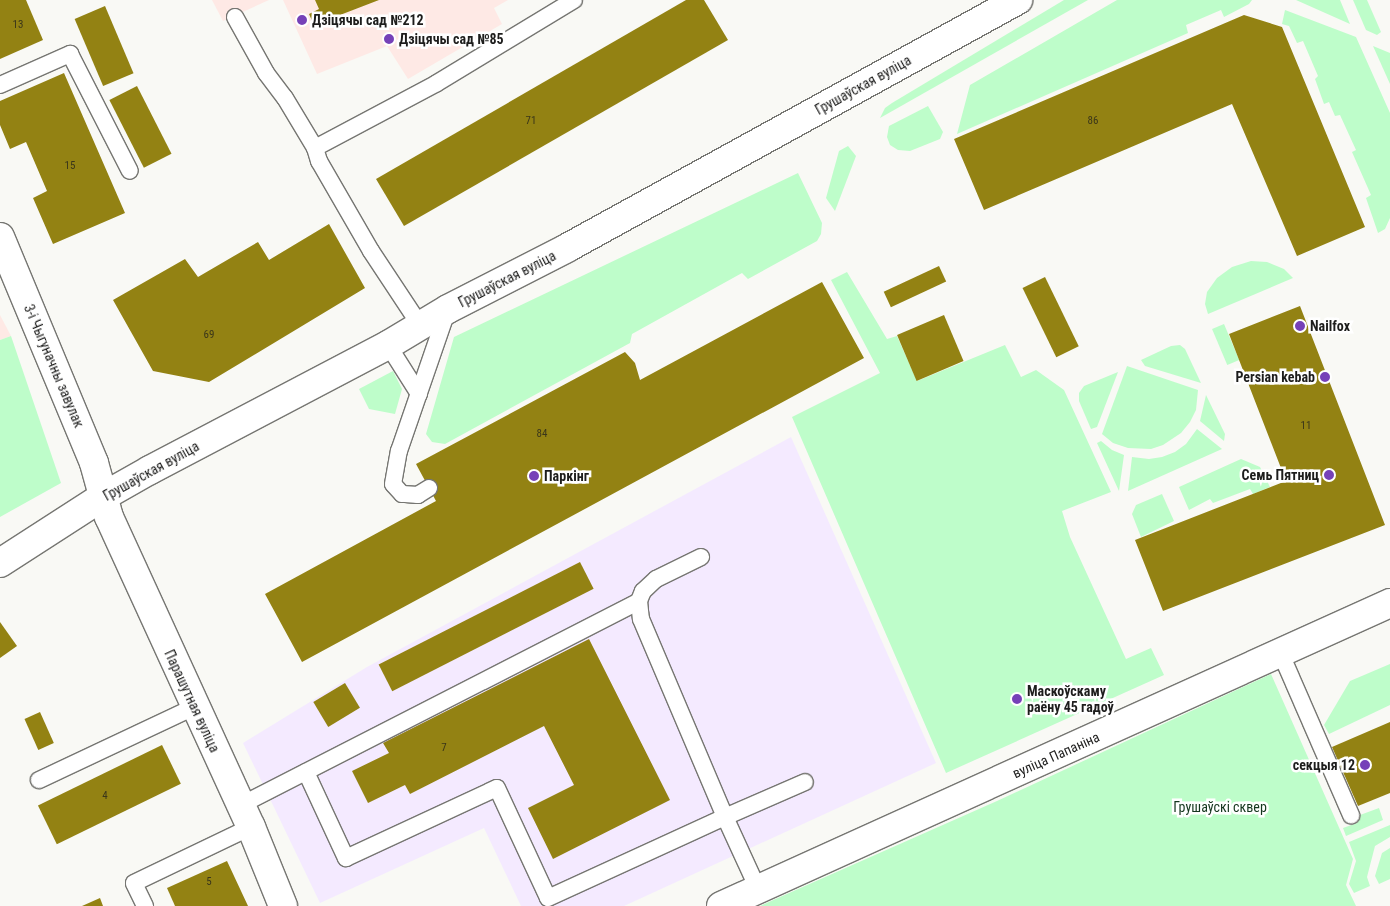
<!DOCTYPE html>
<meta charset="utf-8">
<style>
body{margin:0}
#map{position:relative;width:1390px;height:906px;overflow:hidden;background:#f9f9f5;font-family:"Roboto Condensed",sans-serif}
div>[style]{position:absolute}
.commercial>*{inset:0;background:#f4eaff}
.education>*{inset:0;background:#fee9e5}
.green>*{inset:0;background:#befdca;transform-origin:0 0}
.building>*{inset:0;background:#938213;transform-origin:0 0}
.roads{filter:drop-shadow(1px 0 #767672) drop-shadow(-1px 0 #767672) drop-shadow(0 1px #767672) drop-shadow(0 -1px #767672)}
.lane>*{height:16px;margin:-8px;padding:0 8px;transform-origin:8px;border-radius:8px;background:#fff}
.street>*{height:28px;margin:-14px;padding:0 14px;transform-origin:14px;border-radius:14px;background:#fff}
.dots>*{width:14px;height:14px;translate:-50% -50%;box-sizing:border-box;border:2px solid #fff;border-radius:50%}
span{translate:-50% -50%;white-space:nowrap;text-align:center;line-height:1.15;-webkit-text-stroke:5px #fff;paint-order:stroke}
.number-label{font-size:11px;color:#3a361a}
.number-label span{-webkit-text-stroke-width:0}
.poi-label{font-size:14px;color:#1d1d1c;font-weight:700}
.left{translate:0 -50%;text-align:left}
.right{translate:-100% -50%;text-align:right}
.street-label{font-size:14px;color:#1d1d1c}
.park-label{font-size:14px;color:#14361d}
</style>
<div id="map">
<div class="commercial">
<div style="clip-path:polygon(791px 437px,936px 763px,624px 906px,521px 906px,484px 828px,320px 903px,243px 743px,367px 667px)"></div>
</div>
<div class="education">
<div style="clip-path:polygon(212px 0,269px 0,223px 21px)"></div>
<div style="clip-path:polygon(283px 0,508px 0,494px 8px,502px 24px,408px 79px,387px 46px,317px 74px)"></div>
<div style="clip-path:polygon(0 315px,11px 336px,0 340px)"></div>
</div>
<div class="green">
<div style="clip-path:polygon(1064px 0,1088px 0,880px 118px,885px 108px,892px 103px)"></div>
<div style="clip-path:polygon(1117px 0,1252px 0,1249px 4px,1224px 17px,1221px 10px,1186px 25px,1188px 33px,957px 134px,970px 85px)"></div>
<div style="clip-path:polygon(1296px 0,1340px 0,1350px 24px)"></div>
<div style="clip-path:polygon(1353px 0,1367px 0,1381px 32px,1377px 35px,1366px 30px)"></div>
<div style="clip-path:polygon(1285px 10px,1356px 37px,1390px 113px,1390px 218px,1385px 229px,1378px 233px,1366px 198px,1371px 195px,1352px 152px,1356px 150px,1340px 115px,1335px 116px,1329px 102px,1324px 104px,1315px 79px,1318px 76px,1303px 41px,1297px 43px,1289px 26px,1282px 24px)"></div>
<div style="clip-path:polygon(1373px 46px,1390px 53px,1390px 84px)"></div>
<div style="clip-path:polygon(928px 106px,943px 132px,940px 139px,910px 151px,898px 150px,890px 145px,887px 137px,889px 126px)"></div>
<div style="clip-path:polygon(848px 146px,856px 156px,835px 211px,826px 198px,839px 151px)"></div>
<div style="clip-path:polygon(798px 173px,822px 223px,821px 234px,817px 241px,748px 279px,742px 273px,632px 334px,630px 343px,445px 444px,432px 442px,426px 434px,454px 337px)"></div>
<div style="clip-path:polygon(1251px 261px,1267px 262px,1284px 269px,1293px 278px,1208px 314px,1205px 304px,1207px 292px,1217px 278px,1232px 267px)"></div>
<div style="clip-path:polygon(847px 272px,887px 339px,897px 336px,917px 381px,1005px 345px,1021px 377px,1036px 370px,1064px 390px,1111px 492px,1062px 511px,1070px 537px,1126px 659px,1151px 648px,1164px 675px,946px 773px,792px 417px,880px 373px,831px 280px)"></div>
<div style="left:1224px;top:324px;width:39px;height:13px;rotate:67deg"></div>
<div style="clip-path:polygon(11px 336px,61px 483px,0 517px,0 340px)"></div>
<div style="clip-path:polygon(1180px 345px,1185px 349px,1201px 383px,1145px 366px,1141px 360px,1171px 346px)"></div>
<div style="clip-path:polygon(1127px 366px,1198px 390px,1196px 410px,1190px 422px,1181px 433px,1163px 445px,1151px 449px,1128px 448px,1113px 443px,1102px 434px)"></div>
<div style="clip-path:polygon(393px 371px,402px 389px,395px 414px,369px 409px,359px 389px)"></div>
<div style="clip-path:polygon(1118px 372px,1097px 427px,1091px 429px,1079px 401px,1079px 393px,1084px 386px)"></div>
<div style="clip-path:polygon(1206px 395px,1225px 434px,1224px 441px,1200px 421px)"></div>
<div style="clip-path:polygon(1197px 429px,1222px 449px,1128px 491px,1132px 457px,1149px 459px,1162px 457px,1175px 452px,1186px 444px)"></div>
<div style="clip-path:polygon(1101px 441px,1112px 450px,1124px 455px,1119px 491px,1097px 443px)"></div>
<div style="clip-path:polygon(1241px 459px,1260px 467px,1270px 487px,1253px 494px,1250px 489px,1213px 503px,1210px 499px,1189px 510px,1179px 487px)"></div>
<div style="clip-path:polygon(1162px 494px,1174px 521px,1141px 537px,1132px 514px,1136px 505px)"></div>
<div style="clip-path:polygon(1390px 664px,1390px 705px,1329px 734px,1324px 725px,1350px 681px)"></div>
<div style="clip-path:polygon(1271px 674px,1353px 859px,1346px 885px,1356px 906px,760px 906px,997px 801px)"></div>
<div style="clip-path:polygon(1379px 808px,1383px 820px,1346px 836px,1343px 828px,1357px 823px,1360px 815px)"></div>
<div style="clip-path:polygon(1390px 825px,1390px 837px,1375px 846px,1367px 877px,1370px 886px,1354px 893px,1349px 884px,1356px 861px,1349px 842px)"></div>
<div style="clip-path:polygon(1390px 848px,1390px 879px,1379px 884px,1375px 876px,1382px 853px)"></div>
</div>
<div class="building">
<div style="clip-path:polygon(0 0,26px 0,43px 40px,0 59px)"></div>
<div style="clip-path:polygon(315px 0,379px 0,314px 25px,309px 14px,319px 9px)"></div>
<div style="clip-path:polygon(686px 0,704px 0,728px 40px,404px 226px,376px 179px)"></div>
<div style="left:105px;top:6px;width:73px;height:33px;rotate:67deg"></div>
<div style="clip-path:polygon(1244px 15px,1282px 27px,1365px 227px,1297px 256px,1232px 104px,984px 210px,954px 139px)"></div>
<div style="clip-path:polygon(64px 73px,125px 213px,53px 244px,33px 198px,47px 191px,26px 142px,10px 149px,0 125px,0 101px)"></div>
<div style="left:137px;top:86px;width:76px;height:31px;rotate:63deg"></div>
<div style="clip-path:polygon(329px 224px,365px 288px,209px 382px,153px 371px,113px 300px,185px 259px,198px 277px,258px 242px,269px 260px)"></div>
<div style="left:939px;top:266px;width:17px;height:61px;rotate:65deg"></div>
<div style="left:1045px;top:277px;width:77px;height:25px;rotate:64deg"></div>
<div style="clip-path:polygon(822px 282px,864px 358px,302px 662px,265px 594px,436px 501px,416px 464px,625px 352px,635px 363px,640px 380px)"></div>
<div style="clip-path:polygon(1300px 306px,1385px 525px,1163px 611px,1135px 540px,1286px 481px,1229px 334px)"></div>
<div style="left:944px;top:315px;width:50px;height:51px;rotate:67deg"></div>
<div style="left:580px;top:562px;width:30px;height:226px;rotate:63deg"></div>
<div style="clip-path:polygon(0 622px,17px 646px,0 658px)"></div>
<div style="clip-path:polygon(589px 639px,670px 800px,553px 859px,528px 808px,574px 785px,544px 726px,410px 794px,405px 785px,368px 803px,352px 771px,389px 753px,383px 743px)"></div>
<div style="left:345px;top:683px;width:29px;height:37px;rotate:59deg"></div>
<div style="left:40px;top:712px;width:34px;height:17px;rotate:66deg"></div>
<div style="clip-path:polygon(1390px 722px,1390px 793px,1358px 806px,1332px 747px)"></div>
<div style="left:162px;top:745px;width:43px;height:138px;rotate:64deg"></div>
<div style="clip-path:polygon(227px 861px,248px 906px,175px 906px,167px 888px)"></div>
<div style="clip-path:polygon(100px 898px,103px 906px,82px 906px)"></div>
</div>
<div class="roads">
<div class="lane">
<div style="left:235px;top:17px;width:64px;rotate:61deg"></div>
<div style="left:266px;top:73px;width:31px;rotate:53deg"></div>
<div style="left:285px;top:98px;width:58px;rotate:59deg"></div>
<div style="left:315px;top:148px;width:14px;rotate:73deg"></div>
<div style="left:319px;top:161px;width:104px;rotate:60deg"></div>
<div style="left:371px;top:251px;width:89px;rotate:56.5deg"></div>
<div style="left:0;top:85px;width:77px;rotate:-23.9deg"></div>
<div style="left:70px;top:54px;width:131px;rotate:62.9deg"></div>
<div style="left:315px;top:148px;width:138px;rotate:-28deg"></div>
<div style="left:437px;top:83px;width:160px;rotate:-31.2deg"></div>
<div style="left:388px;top:345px;width:58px;rotate:57.7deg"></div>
<div style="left:429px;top:488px;width:13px;rotate:148deg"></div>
<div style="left:418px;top:495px;width:16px;rotate:-176deg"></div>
<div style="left:402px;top:494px;width:13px;rotate:-132deg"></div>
<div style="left:393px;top:484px;width:34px;rotate:-80deg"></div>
<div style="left:399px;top:451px;width:150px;rotate:-71deg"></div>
<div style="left:701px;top:557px;width:50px;rotate:153.9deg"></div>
<div style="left:656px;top:579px;width:18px;rotate:137deg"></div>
<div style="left:643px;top:591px;width:11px;rotate:112deg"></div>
<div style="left:639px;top:601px;width:18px;rotate:84deg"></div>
<div style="left:641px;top:619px;width:215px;rotate:67deg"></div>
<div style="left:725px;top:817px;width:87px;rotate:-23.6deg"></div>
<div style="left:1281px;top:654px;width:176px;rotate:66.5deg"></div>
<div style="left:306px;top:772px;width:95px;rotate:65.1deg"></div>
<div style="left:346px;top:858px;width:166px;rotate:-24.9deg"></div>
<div style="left:497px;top:788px;width:121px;rotate:65.1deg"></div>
<div style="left:548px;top:898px;width:195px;rotate:-24.6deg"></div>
<div style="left:725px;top:817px;width:79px;rotate:65.4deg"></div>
<div style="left:39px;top:780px;width:171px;rotate:-25.2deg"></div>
<div style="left:241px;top:805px;width:447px;rotate:-27.1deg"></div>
<div style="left:145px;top:906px;width:25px;rotate:-116deg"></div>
<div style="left:134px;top:883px;width:130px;rotate:-25.6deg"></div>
</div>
<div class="street">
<div style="left:0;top:237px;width:245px;rotate:67.4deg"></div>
<div style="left:94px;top:463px;width:56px;rotate:74.5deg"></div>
<div style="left:109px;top:517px;width:341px;rotate:65.4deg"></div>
<div style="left:251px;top:827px;width:85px;rotate:67.9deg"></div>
<div style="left:0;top:563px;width:124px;rotate:-32.8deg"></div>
<div style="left:104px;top:496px;width:53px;rotate:-29.5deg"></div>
<div style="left:150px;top:470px;width:269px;rotate:-27.7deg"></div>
<div style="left:388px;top:345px;width:70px;rotate:-31deg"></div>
<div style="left:448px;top:309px;width:134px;rotate:-27.1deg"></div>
<div style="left:567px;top:248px;width:515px;rotate:-28.81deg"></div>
<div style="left:721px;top:906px;width:734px;rotate:-24.37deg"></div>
</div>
</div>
<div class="dots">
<div style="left:302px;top:20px;background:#7641b8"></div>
<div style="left:389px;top:39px;background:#7641b8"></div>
<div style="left:1300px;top:326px;background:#7641b8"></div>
<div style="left:1325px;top:377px;background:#7641b8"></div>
<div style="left:1329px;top:475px;background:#7641b8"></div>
<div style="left:534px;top:476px;background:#7641b8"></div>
<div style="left:1017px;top:699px;background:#7641b8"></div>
<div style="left:1365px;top:765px;background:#7641b8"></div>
</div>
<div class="number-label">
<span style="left:18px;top:25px">13</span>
<span style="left:531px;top:121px">71</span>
<span style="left:1093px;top:121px">86</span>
<span style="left:70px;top:166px">15</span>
<span style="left:209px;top:335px">69</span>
<span style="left:1306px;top:426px">11</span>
<span style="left:542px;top:434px">84</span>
<span style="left:444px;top:748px">7</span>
<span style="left:105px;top:796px">4</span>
<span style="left:209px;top:882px">5</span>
</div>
<div class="poi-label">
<span class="left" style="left:312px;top:20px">Дзіцячы сад №212</span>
<span class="left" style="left:399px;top:39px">Дзіцячы сад №85</span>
<span class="left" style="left:1310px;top:326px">Nailfox</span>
<span class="right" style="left:1315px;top:377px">Persian kebab</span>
<span class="right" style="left:1319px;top:475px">Семь Пятниц</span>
<span class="left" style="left:544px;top:476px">Паркінг</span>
<span class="left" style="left:1027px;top:699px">Маскоўскаму<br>раёну 45 гадоў</span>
<span class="right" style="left:1355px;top:765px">секцыя 12</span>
</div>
<div class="street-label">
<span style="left:863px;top:85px;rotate:-29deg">Грушаўская вуліца</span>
<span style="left:507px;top:279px;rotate:-27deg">Грушаўская вуліца</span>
<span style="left:54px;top:366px;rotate:67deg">3-і Чыгуначны завулак</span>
<span style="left:151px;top:471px;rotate:-29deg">Грушаўская вуліца</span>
<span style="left:192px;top:701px;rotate:65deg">Парашутная вуліца</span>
<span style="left:1056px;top:755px;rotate:-24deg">вуліца Папаніна</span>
</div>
<div class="park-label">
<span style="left:1220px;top:807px">Грушаўскі сквер</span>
</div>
</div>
